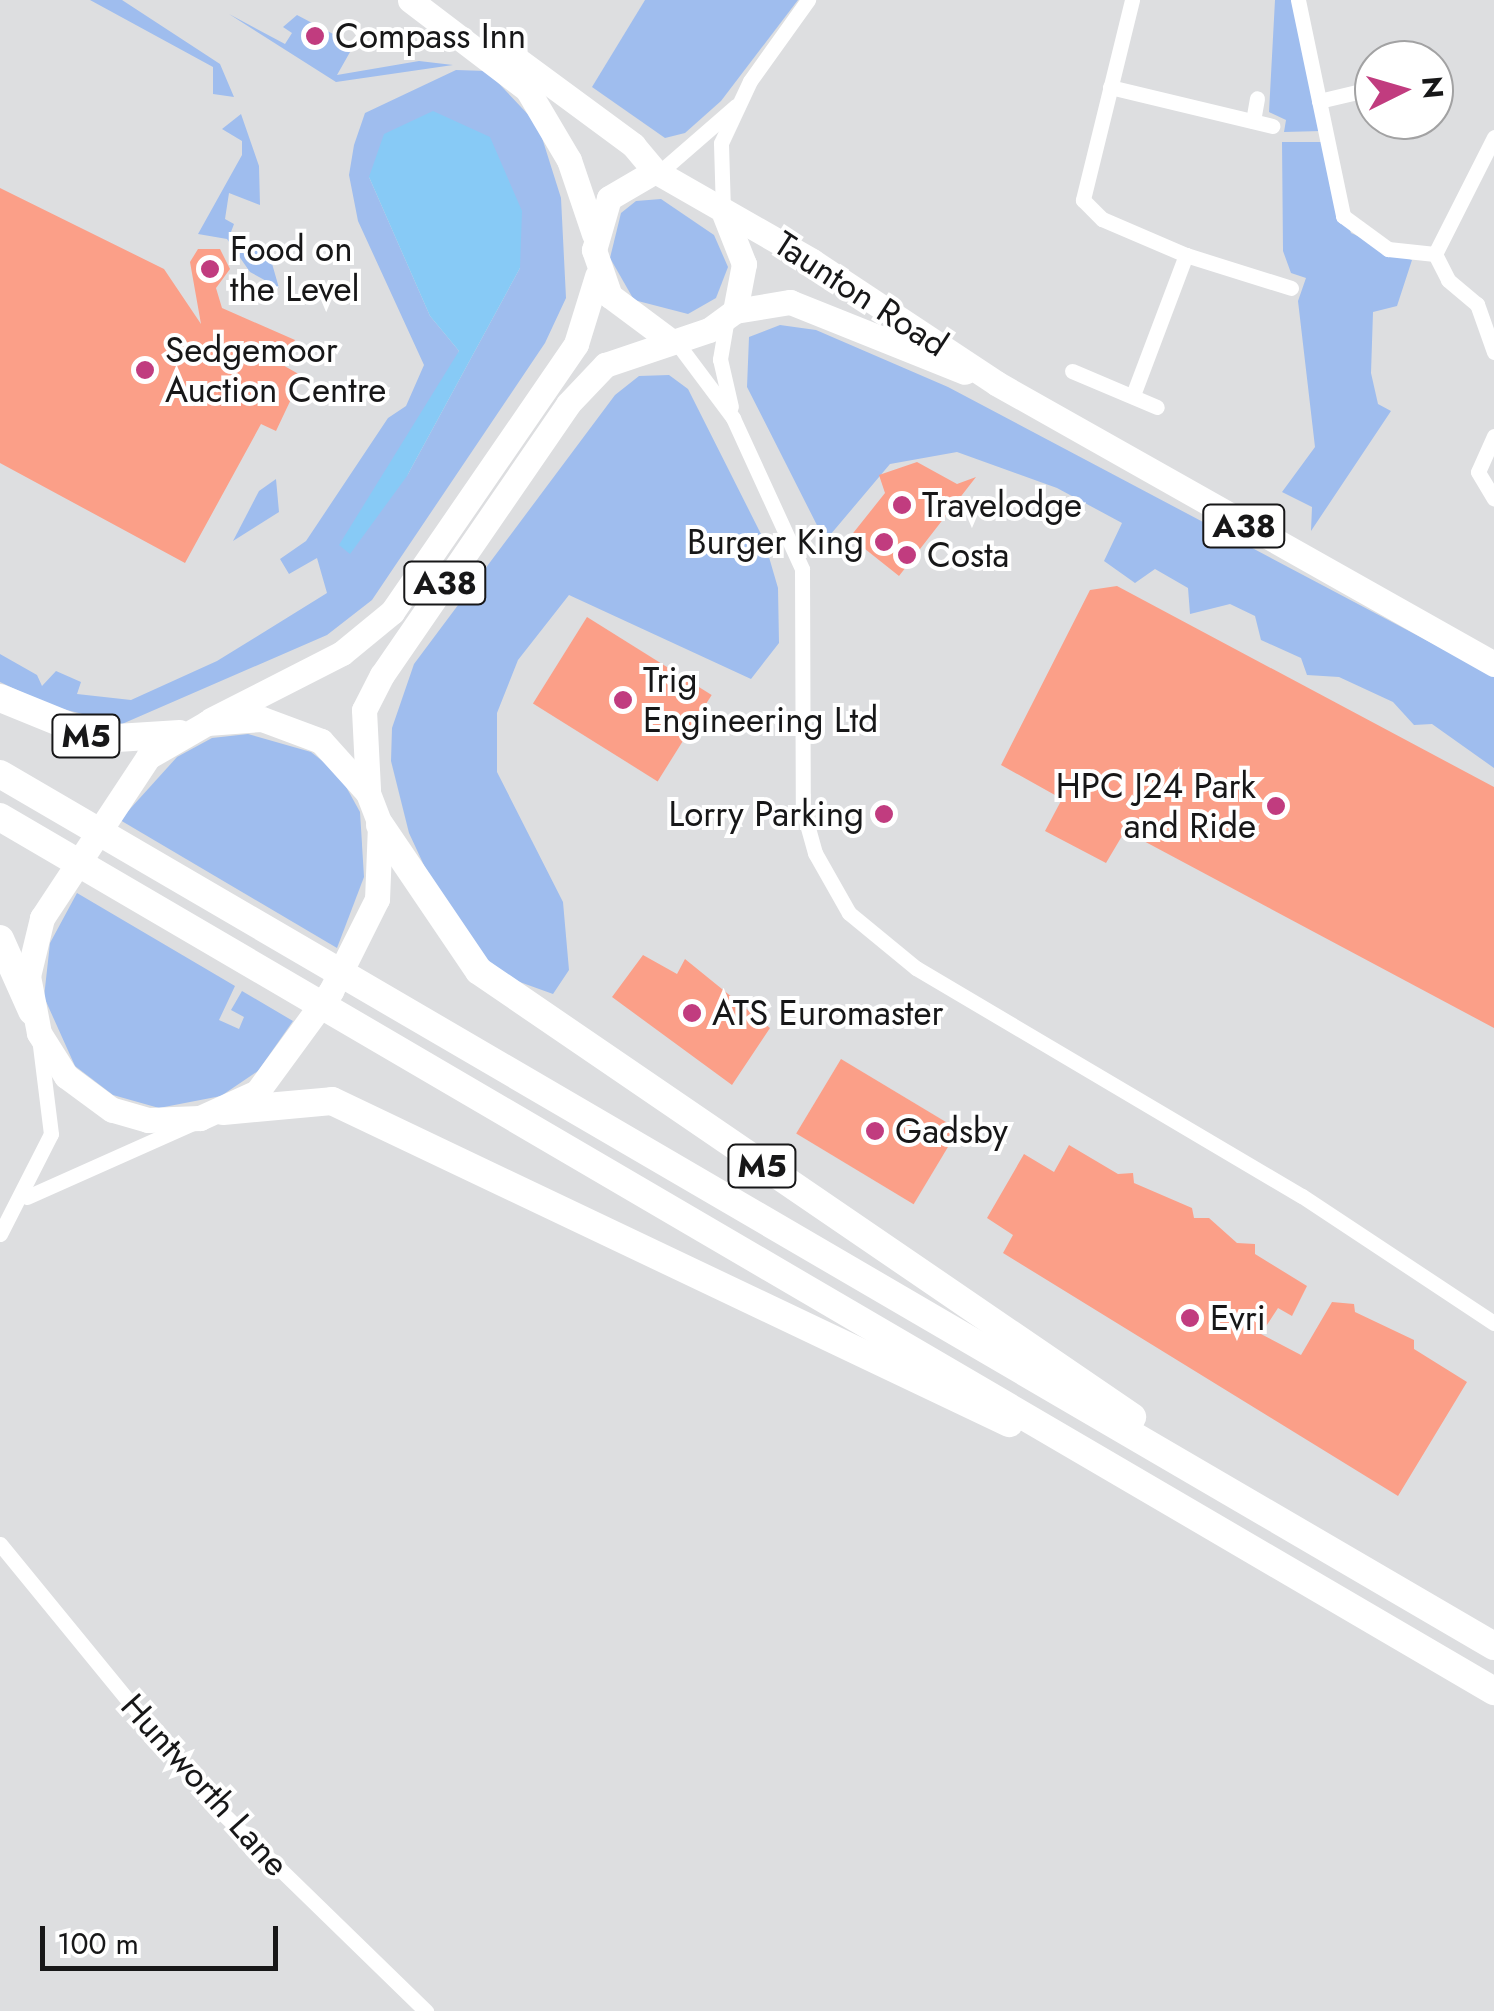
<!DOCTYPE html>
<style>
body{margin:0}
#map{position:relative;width:1494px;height:2011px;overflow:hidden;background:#dddee0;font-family:Jost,sans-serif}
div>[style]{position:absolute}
.green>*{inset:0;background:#9fbdee}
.water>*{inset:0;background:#87caf6}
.building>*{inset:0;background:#fb9f88;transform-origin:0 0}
.minor>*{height:15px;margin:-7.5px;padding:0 7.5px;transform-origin:7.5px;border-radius:7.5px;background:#fff}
.primary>*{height:25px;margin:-12.5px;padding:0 12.5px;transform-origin:12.5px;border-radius:12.5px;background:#fff}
.motorway>*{height:28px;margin:-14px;padding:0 14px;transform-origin:14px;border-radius:14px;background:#fff}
.dots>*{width:28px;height:28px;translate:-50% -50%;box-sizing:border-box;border:5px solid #fff;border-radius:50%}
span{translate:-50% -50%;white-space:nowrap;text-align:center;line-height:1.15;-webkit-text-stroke:8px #fff;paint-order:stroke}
.shield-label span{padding:2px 8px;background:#fff;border:2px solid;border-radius:8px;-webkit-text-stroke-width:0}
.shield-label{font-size:32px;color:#171718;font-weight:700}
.poi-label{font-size:35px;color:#171718}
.left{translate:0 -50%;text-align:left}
.right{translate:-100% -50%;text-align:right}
.street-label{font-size:35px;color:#171718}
.north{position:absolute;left:1354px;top:40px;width:100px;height:100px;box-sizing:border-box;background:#fff;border:2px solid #a2a2a3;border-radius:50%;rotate:85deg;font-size:28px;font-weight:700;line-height:40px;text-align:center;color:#171718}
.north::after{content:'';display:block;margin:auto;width:35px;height:45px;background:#c13c7f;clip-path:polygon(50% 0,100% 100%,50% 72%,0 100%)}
.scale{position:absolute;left:40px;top:1926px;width:238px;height:45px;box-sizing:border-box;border:5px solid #171718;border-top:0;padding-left:12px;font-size:30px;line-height:35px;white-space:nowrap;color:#171718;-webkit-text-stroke:8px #fff;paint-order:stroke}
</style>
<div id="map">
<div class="green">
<div style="clip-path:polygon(90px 0,122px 0,220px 64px,234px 97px,213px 94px,213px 67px)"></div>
<div style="clip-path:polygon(645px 0,798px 0,721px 101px,685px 133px,665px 138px,592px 87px)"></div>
<div style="clip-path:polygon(1275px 0,1295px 0,1321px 131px,1284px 132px,1286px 120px,1269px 112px)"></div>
<div style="clip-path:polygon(229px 14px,285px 44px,292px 33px,283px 27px,297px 15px,354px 45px,337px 75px,419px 61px,453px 65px,336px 82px)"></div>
<div style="clip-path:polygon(evenodd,456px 70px,487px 71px,538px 125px,561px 198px,566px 298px,545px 343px,372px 600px,327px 635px,122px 724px,51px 706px,0 682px,0 654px,37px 675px,42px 686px,56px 671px,81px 682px,77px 694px,131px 700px,217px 661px,327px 593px,317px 558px,289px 574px,280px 559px,306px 541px,388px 418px,406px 406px,424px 365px,358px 221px,349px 175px,354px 145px,365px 113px,456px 70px,369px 177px,520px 268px,407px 476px,459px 351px,430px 316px,369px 177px)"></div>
<div style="clip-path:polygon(241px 114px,259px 166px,260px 205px,229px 193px,225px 219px,234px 224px,231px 232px,269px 253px,279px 288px,250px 272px,227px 239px,198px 234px,242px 155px,242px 141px,222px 129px)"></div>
<div style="clip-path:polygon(1282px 142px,1321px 142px,1351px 233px,1412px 260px,1397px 306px,1373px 312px,1371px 373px,1378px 404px,1391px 411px,1311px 531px,1312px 507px,1282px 492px,1315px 447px,1298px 301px,1306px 278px,1291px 273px,1283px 251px)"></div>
<div style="clip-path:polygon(661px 199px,714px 235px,728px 267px,716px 298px,688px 314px,634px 300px,610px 258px,621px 213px,636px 201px)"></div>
<div style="clip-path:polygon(780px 325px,816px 330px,948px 387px,1494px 676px,1494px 768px,1432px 724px,1414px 725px,1393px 702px,1339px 677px,1307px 675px,1301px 658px,1261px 640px,1255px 616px,1230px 604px,1190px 614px,1188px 588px,1155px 569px,1135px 583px,1104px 561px,1122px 523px,1057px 488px,957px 452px,890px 464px,825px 541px,747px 387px,749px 337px)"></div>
<div style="clip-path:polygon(669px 375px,688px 389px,764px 540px,778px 588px,779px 643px,751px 679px,569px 595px,518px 660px,497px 713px,497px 772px,563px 902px,569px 970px,553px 994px,503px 976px,461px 945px,409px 833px,391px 761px,392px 728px,414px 664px,615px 395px,639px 376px)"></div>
<div style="clip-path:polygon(276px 479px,279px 512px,233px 541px,259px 491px)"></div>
<div style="clip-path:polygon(248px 734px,311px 752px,339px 774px,360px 812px,364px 877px,337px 948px,120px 820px,177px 757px,212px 738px)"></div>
<div style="clip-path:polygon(77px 893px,235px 986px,219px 1020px,239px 1029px,244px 1017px,231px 1010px,242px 991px,293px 1021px,258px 1071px,221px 1096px,159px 1108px,113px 1095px,75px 1066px,44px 997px,50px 943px)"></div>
</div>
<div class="water">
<div style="clip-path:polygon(433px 111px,490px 137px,522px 211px,520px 268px,407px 476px,350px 554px,339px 545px,459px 351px,430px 316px,369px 177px,384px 134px)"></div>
</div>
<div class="building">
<div style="clip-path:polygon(0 188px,164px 269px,201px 324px,190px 262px,198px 249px,220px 249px,230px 269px,216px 288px,222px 308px,295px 340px,281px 364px,302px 376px,276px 431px,261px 424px,185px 563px,0 463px)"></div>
<div style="clip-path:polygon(917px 462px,957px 484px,976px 477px,899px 576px,850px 537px,885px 493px,879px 475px)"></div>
<div style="clip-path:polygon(1117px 586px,1494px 787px,1494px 1028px,1125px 831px,1106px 863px,1045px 831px,1062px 799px,1001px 765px,1090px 590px)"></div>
<div style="left:587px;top:617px;width:147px;height:102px;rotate:32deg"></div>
<div style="clip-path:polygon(643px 955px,677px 974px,685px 959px,770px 1028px,732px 1085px,612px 997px)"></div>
<div style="left:841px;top:1059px;width:137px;height:87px;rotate:31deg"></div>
<div style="clip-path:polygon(1069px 1145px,1118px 1174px,1133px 1173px,1134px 1183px,1192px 1208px,1194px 1218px,1209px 1218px,1237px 1243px,1255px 1244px,1255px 1254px,1307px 1286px,1292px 1316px,1278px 1308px,1261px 1334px,1301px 1355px,1332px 1302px,1354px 1304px,1355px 1312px,1414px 1340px,1414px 1349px,1467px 1382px,1398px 1496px,1003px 1253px,1013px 1235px,987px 1218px,1024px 1154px,1054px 1172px)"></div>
</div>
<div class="minor">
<div style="left:1132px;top:0;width:206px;rotate:103.8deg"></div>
<div style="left:1083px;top:200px;width:27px;rotate:45deg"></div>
<div style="left:1102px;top:219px;width:91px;rotate:23.2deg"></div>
<div style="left:1186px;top:255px;width:110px;rotate:17.4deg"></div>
<div style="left:1298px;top:0;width:221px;rotate:78.2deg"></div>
<div style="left:1343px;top:216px;width:56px;rotate:36.3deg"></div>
<div style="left:1388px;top:249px;width:47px;rotate:6.1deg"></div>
<div style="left:1110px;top:87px;width:167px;rotate:13.5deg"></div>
<div style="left:1319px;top:101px;width:57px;rotate:-13.3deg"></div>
<div style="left:1253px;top:121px;width:23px;rotate:-80deg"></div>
<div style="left:660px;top:172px;width:101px;rotate:-41deg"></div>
<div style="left:723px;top:211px;width:68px;rotate:-91.7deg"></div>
<div style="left:721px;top:143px;width:68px;rotate:-64.9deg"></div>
<div style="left:750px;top:81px;width:100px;rotate:-54.4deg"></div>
<div style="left:1435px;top:254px;width:131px;rotate:-63.2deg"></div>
<div style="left:1435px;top:254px;width:29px;rotate:63deg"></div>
<div style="left:1448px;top:280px;width:38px;rotate:40deg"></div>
<div style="left:1477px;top:304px;width:51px;rotate:70.5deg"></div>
<div style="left:727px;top:318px;width:42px;rotate:99.7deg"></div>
<div style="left:720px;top:359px;width:49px;rotate:77.1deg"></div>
<div style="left:674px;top:339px;width:99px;rotate:53.2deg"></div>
<div style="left:733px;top:418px;width:166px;rotate:65.4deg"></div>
<div style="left:802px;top:569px;width:241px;rotate:89.8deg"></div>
<div style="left:803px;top:810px;width:45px;rotate:74.4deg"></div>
<div style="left:815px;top:853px;width:69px;rotate:60.5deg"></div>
<div style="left:849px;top:913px;width:87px;rotate:39.4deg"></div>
<div style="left:916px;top:968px;width:448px;rotate:30.6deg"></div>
<div style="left:1302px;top:1196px;width:230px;rotate:33.5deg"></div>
<div style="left:1072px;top:371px;width:92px;rotate:23deg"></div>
<div style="left:1133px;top:395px;width:150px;rotate:-69.3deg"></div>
<div style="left:1494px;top:436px;width:39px;rotate:114deg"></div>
<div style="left:1478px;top:472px;width:31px;rotate:59deg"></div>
<div style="left:27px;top:1197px;width:182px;rotate:-24deg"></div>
<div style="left:0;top:1234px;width:112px;rotate:-63deg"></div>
<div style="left:51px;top:1134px;width:98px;rotate:-97.1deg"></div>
<div style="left:0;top:1544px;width:338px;rotate:50.7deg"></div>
<div style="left:214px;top:1805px;width:296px;rotate:44.2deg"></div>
</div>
<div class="primary">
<div style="left:410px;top:0;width:147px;rotate:37.3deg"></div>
<div style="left:527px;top:89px;width:82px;rotate:59.4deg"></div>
<div style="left:569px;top:160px;width:78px;rotate:71.3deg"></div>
<div style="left:503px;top:49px;width:162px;rotate:36.4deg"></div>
<div style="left:633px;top:145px;width:34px;rotate:50deg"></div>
<div style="left:735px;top:311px;width:56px;rotate:-9.3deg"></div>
<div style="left:790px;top:302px;width:188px;rotate:21.8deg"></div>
<div style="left:668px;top:339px;width:72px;rotate:-143.4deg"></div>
<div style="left:610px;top:296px;width:49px;rotate:-109.2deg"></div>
<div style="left:594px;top:250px;width:54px;rotate:-73.9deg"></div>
<div style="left:609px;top:198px;width:53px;rotate:-30.4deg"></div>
<div style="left:655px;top:171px;width:181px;rotate:29.8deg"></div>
<div style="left:812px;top:261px;width:221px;rotate:33.5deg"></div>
<div style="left:996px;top:383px;width:572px;rotate:29.43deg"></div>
<div style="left:262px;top:719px;width:63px;rotate:20.4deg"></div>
<div style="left:321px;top:741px;width:70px;rotate:47.9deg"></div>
<div style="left:368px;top:793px;width:34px;rotate:69deg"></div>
<div style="left:380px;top:825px;width:74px;rotate:92.3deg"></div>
<div style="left:377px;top:899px;width:103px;rotate:116.6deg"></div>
<div style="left:331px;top:991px;width:125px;rotate:126.2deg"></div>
<div style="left:257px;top:1092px;width:63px;rotate:155.5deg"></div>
<div style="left:200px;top:1118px;width:52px;rotate:177.8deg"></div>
<div style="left:148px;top:1120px;width:37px;rotate:-164deg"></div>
<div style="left:112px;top:1110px;width:57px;rotate:-143.5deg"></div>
<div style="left:66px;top:1076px;width:51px;rotate:-122.1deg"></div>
<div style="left:39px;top:1033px;width:58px;rotate:-100.9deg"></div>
<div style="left:28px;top:976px;width:60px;rotate:-76.4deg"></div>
<div style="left:42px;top:918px;width:193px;rotate:-56.6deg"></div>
<div style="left:148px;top:757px;width:68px;rotate:-30deg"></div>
<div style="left:207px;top:723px;width:55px;rotate:-4.2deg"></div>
<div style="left:211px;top:720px;width:147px;rotate:-27.1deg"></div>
<div style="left:342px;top:653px;width:65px;rotate:-39.4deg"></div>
<div style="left:392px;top:612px;width:325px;rotate:-55.5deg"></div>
<div style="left:576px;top:344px;width:71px;rotate:-72.8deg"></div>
<div style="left:368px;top:789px;width:79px;rotate:-92.9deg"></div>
<div style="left:364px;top:710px;width:39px;rotate:-63deg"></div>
<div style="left:382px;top:675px;width:329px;rotate:-55.5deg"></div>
<div style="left:568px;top:404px;width:54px;rotate:-46.5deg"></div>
<div style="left:605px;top:365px;width:110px;rotate:-18.6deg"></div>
<div style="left:709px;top:330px;width:32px;rotate:-36deg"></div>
<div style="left:735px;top:311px;width:48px;rotate:-79.2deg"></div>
<div style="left:744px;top:264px;width:57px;rotate:-111.6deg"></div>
</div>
<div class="motorway">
<div style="left:0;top:698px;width:109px;rotate:22.1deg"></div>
<div style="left:101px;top:739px;width:79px;rotate:-3.6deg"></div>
<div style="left:0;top:774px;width:1730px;rotate:30.27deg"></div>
<div style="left:0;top:817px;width:1731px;rotate:30.33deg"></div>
<div style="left:380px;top:825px;width:176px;rotate:55.9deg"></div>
<div style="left:479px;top:971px;width:791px;rotate:34.33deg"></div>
<div style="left:0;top:939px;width:79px;rotate:66deg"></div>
<div style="left:223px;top:1111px;width:109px;rotate:-5.2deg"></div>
<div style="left:332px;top:1101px;width:750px;rotate:25.44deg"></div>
</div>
<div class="dots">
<div style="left:315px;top:36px;background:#c13c7f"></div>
<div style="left:210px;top:269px;background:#c13c7f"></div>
<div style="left:145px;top:370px;background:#c13c7f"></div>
<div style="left:902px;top:505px;background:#c13c7f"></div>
<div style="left:884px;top:542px;background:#c13c7f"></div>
<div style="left:907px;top:555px;background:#c13c7f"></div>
<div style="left:623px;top:700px;background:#c13c7f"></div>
<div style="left:1276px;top:806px;background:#c13c7f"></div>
<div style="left:884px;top:814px;background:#c13c7f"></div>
<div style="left:692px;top:1013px;background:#c13c7f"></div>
<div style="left:875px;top:1131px;background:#c13c7f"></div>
<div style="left:1190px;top:1318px;background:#c13c7f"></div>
</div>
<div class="shield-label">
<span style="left:1244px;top:526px">A38</span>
<span style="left:445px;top:583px">A38</span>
<span style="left:86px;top:736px">M5</span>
<span style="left:762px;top:1166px">M5</span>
</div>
<div class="poi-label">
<span class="left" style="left:335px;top:36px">Compass Inn</span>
<span class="left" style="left:230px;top:269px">Food on<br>the Level</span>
<span class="left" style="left:165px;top:370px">Sedgemoor<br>Auction Centre</span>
<span class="left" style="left:922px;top:505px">Travelodge</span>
<span class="right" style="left:864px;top:542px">Burger King</span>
<span class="left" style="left:927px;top:555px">Costa</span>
<span class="left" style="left:643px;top:700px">Trig<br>Engineering Ltd</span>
<span class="right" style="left:1256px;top:806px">HPC J24 Park<br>and Ride</span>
<span class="right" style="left:864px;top:814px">Lorry Parking</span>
<span class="left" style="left:712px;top:1013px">ATS Euromaster</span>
<span class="left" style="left:895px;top:1131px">Gadsby</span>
<span class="left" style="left:1210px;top:1318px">Evri</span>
</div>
<div class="street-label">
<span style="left:861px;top:294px;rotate:33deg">Taunton Road</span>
<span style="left:205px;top:1785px;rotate:48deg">Huntworth Lane</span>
</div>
<div class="north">N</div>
<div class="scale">100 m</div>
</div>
